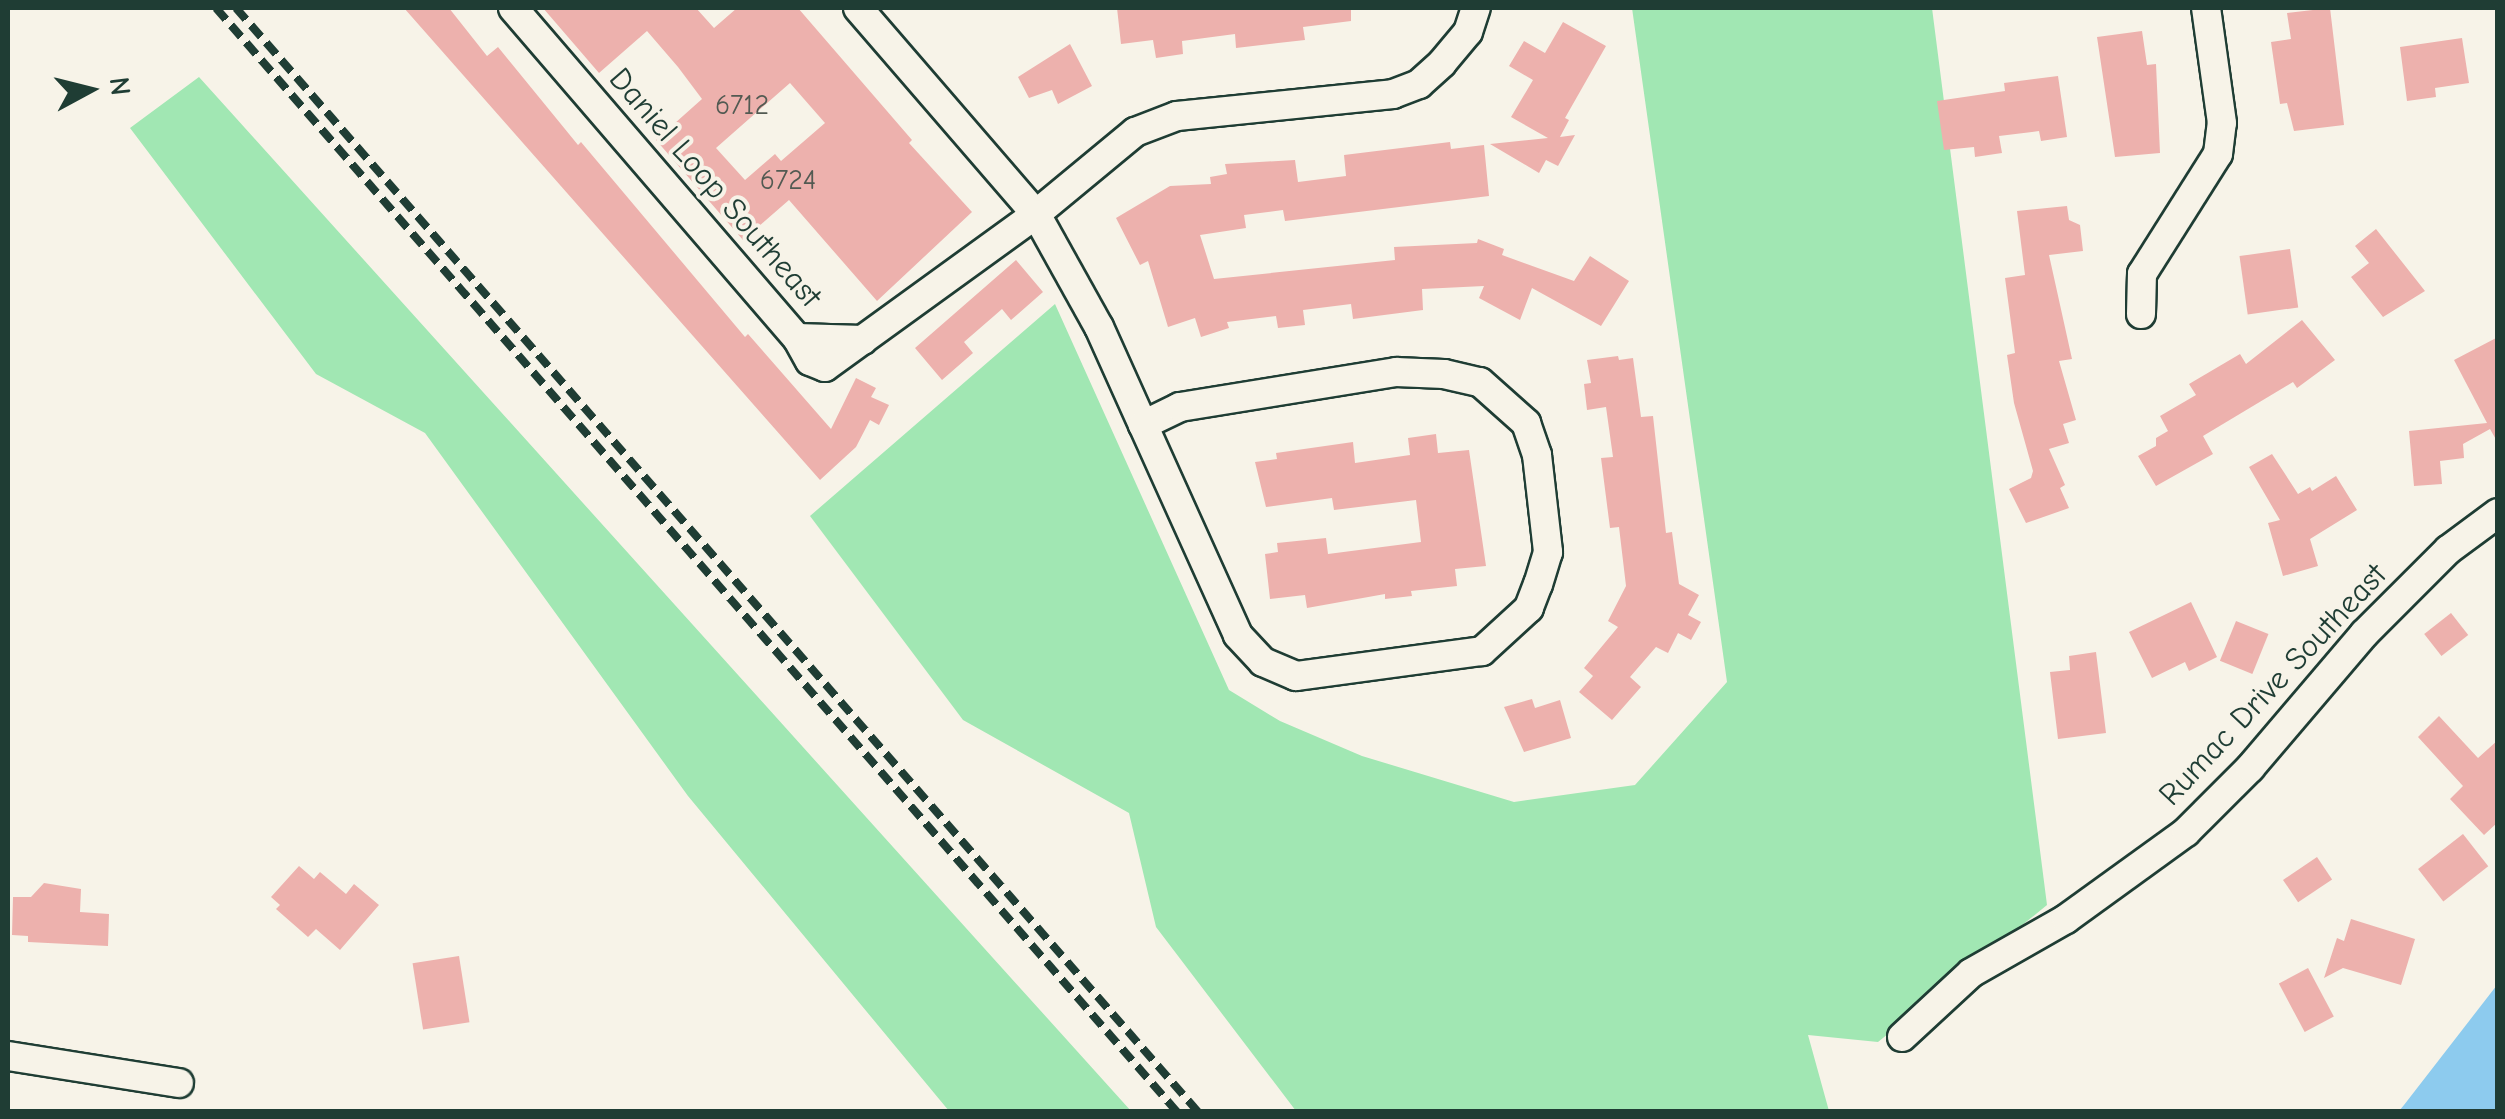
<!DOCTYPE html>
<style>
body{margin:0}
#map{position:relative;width:2505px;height:1119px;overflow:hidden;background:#f7f3e8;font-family:"Comic Neue",sans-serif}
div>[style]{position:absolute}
.green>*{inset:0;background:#a1e7b3}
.water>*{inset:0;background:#8dcbee}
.building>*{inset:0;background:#edb1ad;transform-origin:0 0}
.roads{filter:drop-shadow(2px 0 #1f3d34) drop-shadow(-2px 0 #1f3d34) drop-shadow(0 2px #1f3d34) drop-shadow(0 -2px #1f3d34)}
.street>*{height:28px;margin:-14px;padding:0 14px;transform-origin:14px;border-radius:14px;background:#f7f3e8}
.rail>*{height:8px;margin-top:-4px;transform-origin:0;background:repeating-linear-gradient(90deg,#1f3d34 0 15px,transparent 0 23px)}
span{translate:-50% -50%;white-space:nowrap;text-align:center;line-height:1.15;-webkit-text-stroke:8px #f7f3e8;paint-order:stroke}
.number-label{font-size:28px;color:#525a52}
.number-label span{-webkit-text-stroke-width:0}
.street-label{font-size:32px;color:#1f3d34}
.frame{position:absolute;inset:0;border:10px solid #1f3d34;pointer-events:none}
.north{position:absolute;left:40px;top:40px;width:100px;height:100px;-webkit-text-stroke:8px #f7f3e8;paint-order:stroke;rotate:83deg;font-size:28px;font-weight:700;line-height:40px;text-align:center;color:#1f3d34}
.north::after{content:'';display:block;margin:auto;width:35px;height:45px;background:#1f3d34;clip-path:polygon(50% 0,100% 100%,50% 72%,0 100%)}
</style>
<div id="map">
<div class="green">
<div style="clip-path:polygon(1632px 8px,1932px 8px,2047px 905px,1878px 1042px,1808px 1035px,1829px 1111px,1296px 1111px,1156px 927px,1129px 813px,963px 720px,810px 516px,1055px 304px,1229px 690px,1280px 721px,1362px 756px,1514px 802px,1635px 785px,1727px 682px)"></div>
<div style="clip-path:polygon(199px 77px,1131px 1111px,949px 1111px,688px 796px,425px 433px,316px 374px,130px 128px)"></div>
</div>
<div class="water">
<div style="clip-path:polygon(2497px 985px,2497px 1111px,2399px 1111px,2404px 1105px)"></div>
</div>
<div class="building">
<div style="clip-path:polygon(404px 8px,449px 8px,487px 56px,498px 47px,578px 145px,581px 142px,745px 337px,748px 334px,831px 429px,856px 378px,876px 388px,871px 397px,889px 405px,879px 425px,870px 420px,856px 447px,820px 480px)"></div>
<div style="clip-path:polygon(evenodd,543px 8px,696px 8px,714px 28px,737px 8px,798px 8px,912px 140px,909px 143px,972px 212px,877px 301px,789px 200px,743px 240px,656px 140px,702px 99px,678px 67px,647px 31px,599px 73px,543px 8px,790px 83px,825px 123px,781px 161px,775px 154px,745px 180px,716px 148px,790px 83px)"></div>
<div style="clip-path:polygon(1117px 8px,1351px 8px,1351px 21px,1303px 27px,1305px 40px,1278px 43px,1236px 48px,1235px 34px,1182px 41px,1183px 54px,1156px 58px,1153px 40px,1121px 44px)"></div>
<div style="clip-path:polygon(2330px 8px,2344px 125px,2294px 131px,2287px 103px,2280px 104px,2271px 42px,2291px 39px,2287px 13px)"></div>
<div style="clip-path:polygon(1563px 22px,1606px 46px,1565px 118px,1569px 120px,1560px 137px,1575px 135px,1558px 166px,1546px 160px,1539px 173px,1490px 144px,1548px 138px,1511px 117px,1533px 80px,1509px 66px,1524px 41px,1545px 53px)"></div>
<div style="clip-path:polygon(2142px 31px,2147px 65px,2156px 64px,2160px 153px,2115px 157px,2097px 37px)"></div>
<div style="clip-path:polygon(2462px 38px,2469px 83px,2435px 88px,2436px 97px,2407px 101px,2400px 47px)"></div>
<div style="clip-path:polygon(1070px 44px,1092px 86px,1058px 104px,1052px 90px,1029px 98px,1018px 77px)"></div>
<div style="clip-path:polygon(2058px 76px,2067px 137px,2041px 141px,2039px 131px,1999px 136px,2002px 153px,1975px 157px,1974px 147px,1944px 150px,1937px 101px,2005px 91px,2004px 83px)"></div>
<div style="clip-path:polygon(1450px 142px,1451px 149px,1484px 145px,1489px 196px,1285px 221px,1283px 210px,1244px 215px,1246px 228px,1200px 235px,1214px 279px,1395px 260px,1394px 247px,1477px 243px,1478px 239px,1504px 249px,1502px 255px,1574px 281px,1590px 256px,1629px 281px,1601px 326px,1532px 288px,1520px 320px,1479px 298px,1484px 286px,1422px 289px,1423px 310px,1353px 319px,1351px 304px,1303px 310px,1305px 325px,1278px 328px,1276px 316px,1227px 322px,1229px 328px,1201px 337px,1195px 318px,1168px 327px,1148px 261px,1140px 265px,1116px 218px,1170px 186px,1211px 184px,1210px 177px,1227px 174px,1225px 164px,1295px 160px,1298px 182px,1346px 176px,1344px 155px)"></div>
<div style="clip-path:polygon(2067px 206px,2069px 220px,2080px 225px,2083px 251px,2049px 255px,2072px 359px,2059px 361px,2076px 420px,2063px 424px,2069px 443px,2049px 449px,2065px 485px,2060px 488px,2069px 508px,2026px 523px,2009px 489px,2031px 478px,2033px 471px,2014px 403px,2007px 355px,2015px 353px,2005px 278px,2025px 275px,2017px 211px)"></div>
<div style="clip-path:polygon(2376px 229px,2425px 291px,2383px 317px,2351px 277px,2369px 263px,2355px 246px)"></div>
<div style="left:2290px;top:249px;width:59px;height:51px;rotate:82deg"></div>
<div style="clip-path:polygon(1016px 260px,1043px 292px,1011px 320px,1002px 309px,994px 316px,964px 342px,973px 353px,942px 380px,915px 348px)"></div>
<div style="clip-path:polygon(2302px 320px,2335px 360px,2297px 388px,2293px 382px,2203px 436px,2213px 454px,2156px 486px,2138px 456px,2156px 446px,2156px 438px,2168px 431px,2160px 416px,2196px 395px,2189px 384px,2240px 354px,2246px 364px)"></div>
<div style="clip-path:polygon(2498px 337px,2498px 443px,2490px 429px,2463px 444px,2464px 458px,2440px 461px,2442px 484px,2414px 486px,2409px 431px,2487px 423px,2454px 360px)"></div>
<div style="clip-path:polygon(1618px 356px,1619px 360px,1633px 358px,1641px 417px,1653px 416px,1666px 533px,1672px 532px,1679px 584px,1699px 595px,1688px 615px,1701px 622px,1691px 640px,1678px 633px,1668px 653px,1656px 647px,1630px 677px,1641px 687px,1612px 720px,1579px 692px,1593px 676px,1584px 668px,1618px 627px,1608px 621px,1626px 586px,1619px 527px,1610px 528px,1601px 458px,1613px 457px,1606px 407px,1587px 410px,1584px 384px,1591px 383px,1587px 360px)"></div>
<div style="clip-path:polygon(1436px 434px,1438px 453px,1469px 450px,1486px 566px,1455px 569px,1457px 586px,1411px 591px,1412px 596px,1385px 599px,1385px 594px,1307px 608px,1305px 595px,1270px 599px,1265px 554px,1278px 552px,1277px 543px,1326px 538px,1328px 554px,1421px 542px,1416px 500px,1334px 510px,1332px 498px,1266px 507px,1255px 462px,1277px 459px,1276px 453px,1353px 442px,1355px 463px,1410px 455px,1408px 438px)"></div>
<div style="clip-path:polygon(2272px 454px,2298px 494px,2310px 487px,2312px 491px,2336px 476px,2357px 510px,2310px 539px,2318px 566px,2283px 576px,2268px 523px,2280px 520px,2249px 467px)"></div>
<div style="clip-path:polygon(2191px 602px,2217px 657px,2189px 671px,2185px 662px,2152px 678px,2129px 632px)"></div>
<div style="left:2451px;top:613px;width:28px;height:34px;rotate:52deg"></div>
<div style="left:2236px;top:621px;width:35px;height:43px;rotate:22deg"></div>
<div style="clip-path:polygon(2096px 652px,2106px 733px,2058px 739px,2050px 672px,2070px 670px,2069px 656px)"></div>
<div style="clip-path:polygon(1532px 699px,1535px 708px,1560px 700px,1571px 738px,1524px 752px,1504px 707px)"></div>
<div style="clip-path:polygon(2439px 716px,2478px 758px,2498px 740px,2498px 822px,2484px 835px,2450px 799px,2463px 786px,2418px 737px)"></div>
<div style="left:2463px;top:834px;width:41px;height:57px;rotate:52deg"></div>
<div style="left:2317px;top:857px;width:27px;height:41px;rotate:56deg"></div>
<div style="clip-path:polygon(299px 866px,314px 879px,320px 872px,346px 894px,354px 884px,379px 905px,340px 950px,316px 929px,308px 937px,276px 909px,280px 905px,271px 897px)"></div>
<div style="clip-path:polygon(44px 883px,81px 889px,80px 912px,109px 914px,108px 946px,28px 942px,28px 936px,12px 935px,13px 897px,31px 897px)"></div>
<div style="clip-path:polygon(2351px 919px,2415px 939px,2401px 985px,2343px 968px,2324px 978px,2337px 938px,2344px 941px)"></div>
<div style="left:459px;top:956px;width:67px;height:47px;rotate:81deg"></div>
<div style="left:2308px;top:968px;width:55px;height:33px;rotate:62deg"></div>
</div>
<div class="roads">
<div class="street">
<div style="left:513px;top:8px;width:435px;rotate:49.3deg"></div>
<div style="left:797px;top:338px;width:26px;rotate:61deg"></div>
<div style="left:810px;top:361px;width:16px;rotate:22deg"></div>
<div style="left:825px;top:367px;width:261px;rotate:-35.9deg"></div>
<div style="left:1036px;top:214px;width:129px;rotate:-39.6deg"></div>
<div style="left:1135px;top:132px;width:45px;rotate:-20.9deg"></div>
<div style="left:1177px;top:116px;width:217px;rotate:-5.8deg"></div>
<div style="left:1393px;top:94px;width:28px;rotate:-21deg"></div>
<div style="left:1419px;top:84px;width:31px;rotate:-42deg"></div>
<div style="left:1442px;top:63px;width:40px;rotate:-50deg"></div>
<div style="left:1468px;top:32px;width:25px;rotate:-72deg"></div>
<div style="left:858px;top:8px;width:272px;rotate:49.2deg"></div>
<div style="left:1036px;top:214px;width:129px;rotate:60.9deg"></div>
<div style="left:1099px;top:327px;width:107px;rotate:65.8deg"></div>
<div style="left:2141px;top:314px;width:40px;rotate:-88.6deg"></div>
<div style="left:2142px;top:274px;width:142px;rotate:-57.7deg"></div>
<div style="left:2218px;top:154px;width:31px;rotate:-83deg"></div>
<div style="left:2222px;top:123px;width:116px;rotate:-97.9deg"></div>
<div style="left:797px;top:338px;width:66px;rotate:1.7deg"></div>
<div style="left:1396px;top:372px;width:48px;rotate:2.4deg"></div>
<div style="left:1444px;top:374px;width:37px;rotate:13deg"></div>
<div style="left:1480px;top:382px;width:62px;rotate:41.7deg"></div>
<div style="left:1526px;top:423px;width:34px;rotate:71deg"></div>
<div style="left:1537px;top:455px;width:98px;rotate:83.5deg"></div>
<div style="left:1548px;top:552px;width:34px;rotate:107deg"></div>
<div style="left:1538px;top:584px;width:26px;rotate:111deg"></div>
<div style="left:1529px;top:608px;width:64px;rotate:137.5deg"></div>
<div style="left:1482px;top:651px;width:188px;rotate:172.3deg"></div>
<div style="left:1296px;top:676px;width:36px;rotate:-157deg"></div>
<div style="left:1263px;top:662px;width:37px;rotate:-133deg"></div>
<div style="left:1238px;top:635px;width:230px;rotate:-114.3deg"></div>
<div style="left:1143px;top:425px;width:41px;rotate:-25.9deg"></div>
<div style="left:1180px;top:407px;width:219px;rotate:-9.2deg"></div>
<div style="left:1902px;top:1037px;width:94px;rotate:-42.8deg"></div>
<div style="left:1971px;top:973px;width:109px;rotate:-29.6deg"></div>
<div style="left:2066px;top:919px;width:148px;rotate:-35.9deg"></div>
<div style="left:2186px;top:832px;width:91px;rotate:-45deg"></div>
<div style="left:2250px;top:768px;width:176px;rotate:-49.6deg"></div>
<div style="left:2364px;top:634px;width:119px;rotate:-45deg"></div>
<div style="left:2448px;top:550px;width:62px;rotate:-36.5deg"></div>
<div style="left:8px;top:1056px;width:173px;rotate:9deg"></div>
</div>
</div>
<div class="rail">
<div style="left:216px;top:8px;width:1464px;rotate:48.96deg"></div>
<div style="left:236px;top:8px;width:1464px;rotate:48.93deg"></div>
</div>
<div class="number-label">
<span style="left:742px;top:105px">6712</span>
<span style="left:788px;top:180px">6724</span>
</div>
<div class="street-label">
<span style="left:715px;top:188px;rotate:49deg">Daniel Loop Southeast</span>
<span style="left:2273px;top:685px;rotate:-47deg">Rumac Drive Southeast</span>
</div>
<div class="frame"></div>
<div class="north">N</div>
</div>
